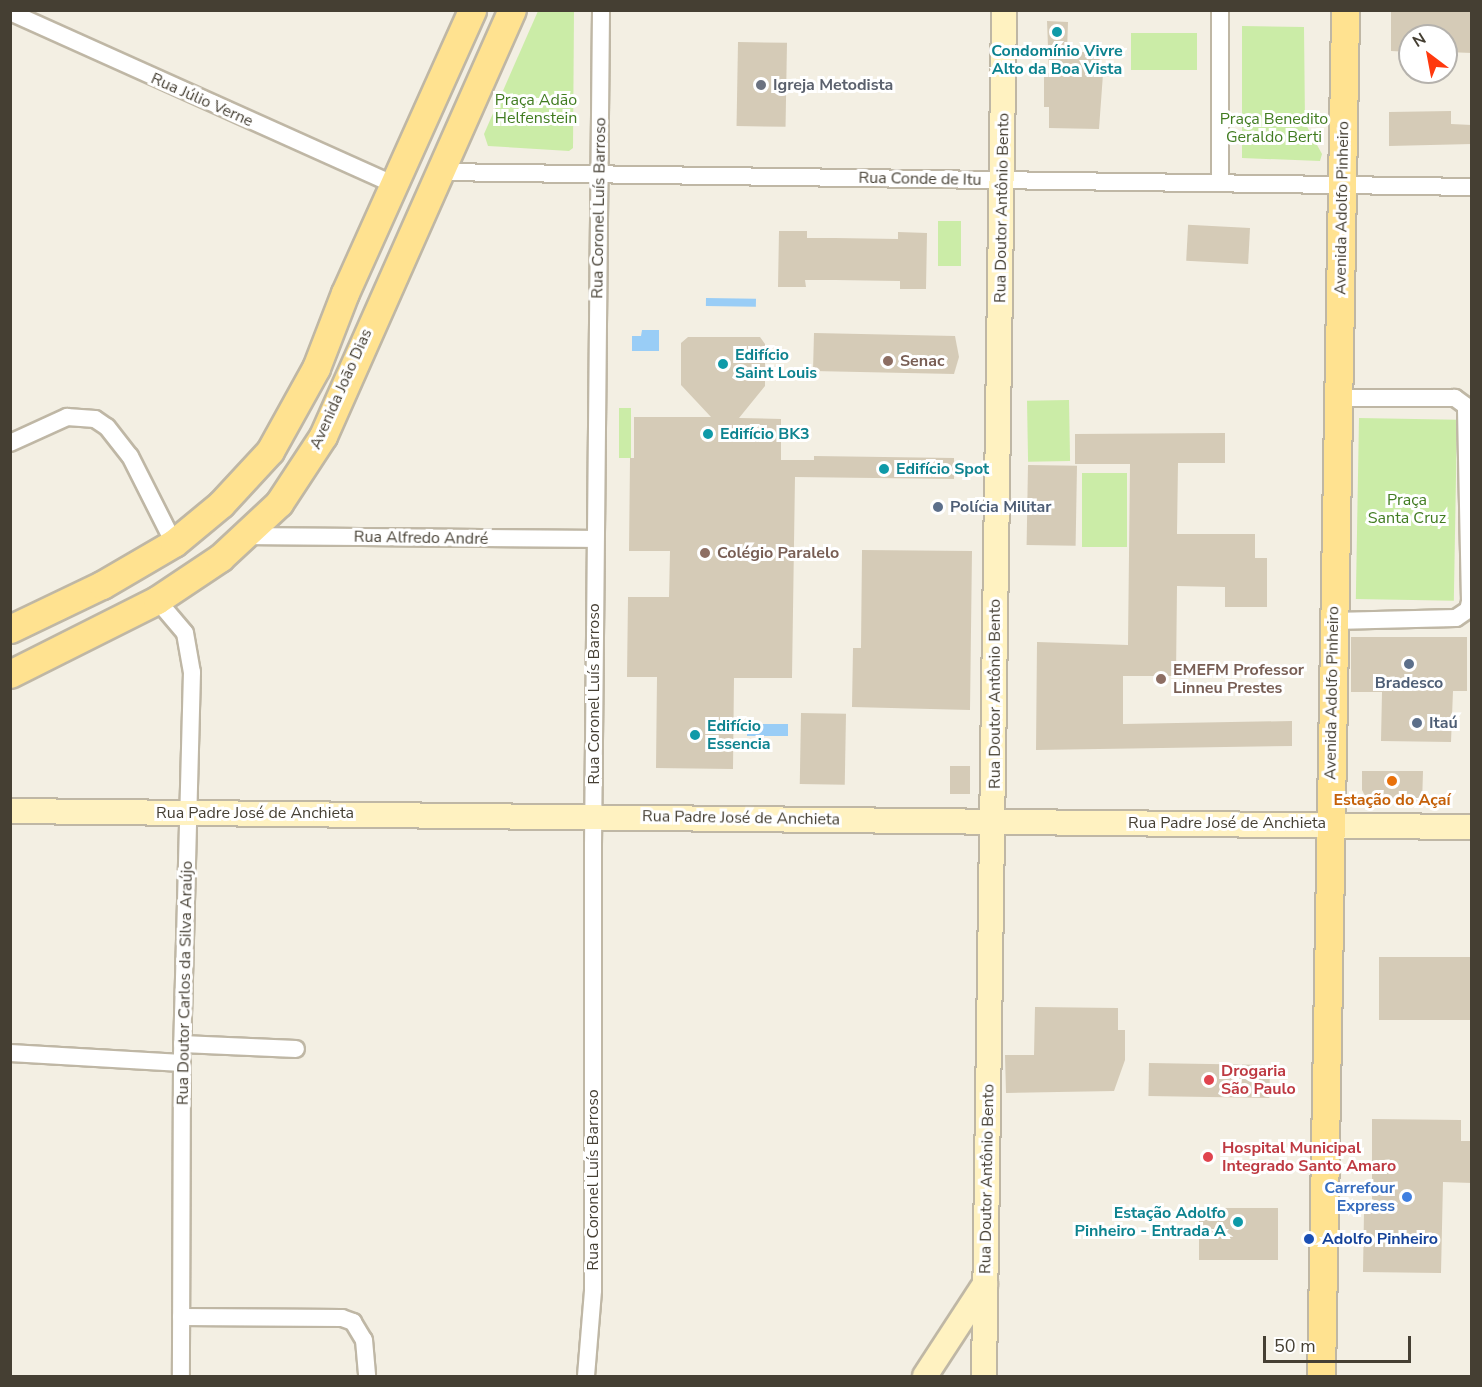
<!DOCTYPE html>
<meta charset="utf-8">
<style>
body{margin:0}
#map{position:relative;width:1482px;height:1387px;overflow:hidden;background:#f3efe3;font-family:"Nunito Sans",sans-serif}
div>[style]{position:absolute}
.green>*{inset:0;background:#cbeca7;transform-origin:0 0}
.water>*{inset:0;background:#99cdf6;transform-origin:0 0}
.building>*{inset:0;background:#d5cbb7;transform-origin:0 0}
.roads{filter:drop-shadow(2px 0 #bfb7a5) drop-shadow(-2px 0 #bfb7a5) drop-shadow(0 2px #bfb7a5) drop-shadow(0 -2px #bfb7a5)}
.street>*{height:16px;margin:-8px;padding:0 8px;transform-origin:8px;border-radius:8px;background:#fff}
.secondary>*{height:24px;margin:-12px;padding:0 12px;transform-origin:12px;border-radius:12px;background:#fff2c1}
.primary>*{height:27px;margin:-13.5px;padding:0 13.5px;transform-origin:13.5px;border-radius:13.5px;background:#ffe290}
.dots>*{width:16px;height:16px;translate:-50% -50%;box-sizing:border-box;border:3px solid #fff;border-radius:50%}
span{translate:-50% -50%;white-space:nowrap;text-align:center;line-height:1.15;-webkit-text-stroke:6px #fff;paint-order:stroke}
.culture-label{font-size:16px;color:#0d838f;font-weight:700}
.left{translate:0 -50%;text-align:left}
.right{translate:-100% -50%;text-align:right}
.worship-label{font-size:16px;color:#5b616d;font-weight:700}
.street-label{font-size:16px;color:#453f33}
.park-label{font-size:16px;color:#417c21}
.education-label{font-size:16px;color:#785e54;font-weight:700}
.service-label{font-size:16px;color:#4e5e75;font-weight:700}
.food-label{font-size:16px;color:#c56008;font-weight:700}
.health-label{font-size:16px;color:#be3a42;font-weight:700}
.shop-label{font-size:16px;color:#366cbe;font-weight:700}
.transit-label{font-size:16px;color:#164399;font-weight:700}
.frame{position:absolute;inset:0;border:12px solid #453f33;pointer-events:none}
.north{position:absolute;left:1398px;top:24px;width:60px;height:60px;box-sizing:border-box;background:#fff;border:2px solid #b5b2ad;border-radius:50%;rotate:328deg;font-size:16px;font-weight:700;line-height:24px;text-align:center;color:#453f33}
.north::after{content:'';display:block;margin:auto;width:21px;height:27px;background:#ff390e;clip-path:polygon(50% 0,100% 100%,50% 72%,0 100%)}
.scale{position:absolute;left:1263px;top:1336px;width:148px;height:27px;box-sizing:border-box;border:3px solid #453f33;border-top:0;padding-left:8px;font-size:18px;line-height:21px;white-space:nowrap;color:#453f33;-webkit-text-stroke:4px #fff;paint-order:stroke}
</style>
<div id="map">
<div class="green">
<div style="clip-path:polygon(538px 11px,574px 11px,573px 148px,569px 151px,488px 146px,484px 134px)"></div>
<div style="clip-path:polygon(1242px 26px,1304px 27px,1305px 123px,1322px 154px,1320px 161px,1242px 158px)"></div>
<div style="left:1131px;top:33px;width:66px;height:37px"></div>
<div style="left:938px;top:221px;width:23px;height:45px"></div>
<div style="left:1069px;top:400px;width:61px;height:42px;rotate:89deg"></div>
<div style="left:619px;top:408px;width:12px;height:50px"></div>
<div style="left:1359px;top:418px;width:98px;height:181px;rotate:1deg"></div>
<div style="left:1082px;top:473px;width:45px;height:74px"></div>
</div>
<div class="water">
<div style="left:706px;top:298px;width:50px;height:8px;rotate:1deg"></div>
<div style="clip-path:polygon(642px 330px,659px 330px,659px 351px,632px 351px,632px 336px,641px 336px)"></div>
<div style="left:788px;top:724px;width:12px;height:41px;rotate:90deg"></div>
</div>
<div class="building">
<div style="clip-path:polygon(1391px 10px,1472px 10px,1472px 53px,1446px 52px,1446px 36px,1410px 36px,1410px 52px,1391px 51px)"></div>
<div style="clip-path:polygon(1047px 21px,1068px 22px,1067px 52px,1100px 52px,1099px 74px,1103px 74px,1099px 129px,1049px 128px,1049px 107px,1044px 107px,1044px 73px,1049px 73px)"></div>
<div style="left:738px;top:42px;width:49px;height:84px;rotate:1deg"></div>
<div style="clip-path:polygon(1451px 111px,1451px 124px,1472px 125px,1472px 144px,1389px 146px,1389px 112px)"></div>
<div style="left:1250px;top:228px;width:36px;height:62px;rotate:93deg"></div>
<div style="clip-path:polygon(779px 231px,807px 231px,807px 238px,835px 238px,898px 239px,898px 232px,927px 233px,926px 289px,900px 289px,900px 281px,835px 280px,805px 280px,806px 287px,778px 287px)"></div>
<div style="clip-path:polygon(814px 333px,955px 336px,959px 357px,954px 374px,813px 371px)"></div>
<div style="clip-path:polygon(688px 337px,760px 337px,765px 344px,765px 386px,739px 418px,781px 419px,781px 460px,814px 460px,814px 456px,954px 458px,954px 479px,795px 477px,792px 678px,734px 678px,733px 769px,656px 768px,657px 677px,627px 677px,628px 597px,669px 597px,670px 551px,629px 551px,630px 458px,634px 458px,634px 417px,711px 417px,681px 385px,681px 343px)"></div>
<div style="clip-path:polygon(1225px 433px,1225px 463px,1178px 463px,1177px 534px,1255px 534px,1255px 558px,1267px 558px,1267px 607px,1225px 607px,1225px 587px,1177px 586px,1176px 676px,1123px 676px,1123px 724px,1292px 721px,1292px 746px,1036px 750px,1037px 642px,1128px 645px,1130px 464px,1075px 464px,1075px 434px)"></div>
<div style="left:1028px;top:465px;width:49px;height:80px;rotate:1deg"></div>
<div style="clip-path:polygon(862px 550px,972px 551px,970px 710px,852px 707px,853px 648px,861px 648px)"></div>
<div style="clip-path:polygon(1351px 637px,1467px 637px,1467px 691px,1453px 691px,1451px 742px,1381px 741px,1382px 692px,1351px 692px)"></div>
<div style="left:801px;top:713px;width:45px;height:71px;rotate:1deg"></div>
<div style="left:950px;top:766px;width:20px;height:28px"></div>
<div style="clip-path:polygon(1362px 771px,1423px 771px,1422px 804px,1367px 800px,1362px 790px)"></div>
<div style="left:1379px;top:957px;width:93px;height:63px"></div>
<div style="clip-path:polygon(1035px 1007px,1118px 1008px,1118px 1030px,1125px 1030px,1125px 1060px,1114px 1091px,1006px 1093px,1005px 1055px,1034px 1055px)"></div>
<div style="left:1149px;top:1063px;width:121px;height:33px;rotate:1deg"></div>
<div style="clip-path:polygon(1372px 1119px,1461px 1120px,1461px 1141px,1472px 1141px,1472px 1183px,1443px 1182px,1441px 1273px,1363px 1272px,1364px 1212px,1372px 1212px)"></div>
<div style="left:1199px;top:1208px;width:79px;height:52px"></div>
</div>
<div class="roads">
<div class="street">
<div style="left:10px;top:12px;width:422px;rotate:24.2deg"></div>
<div style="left:440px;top:172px;width:1032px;rotate:0.83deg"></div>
<div style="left:1220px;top:183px;width:173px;rotate:-90deg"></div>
<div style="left:10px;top:443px;width:63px;rotate:-24.5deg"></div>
<div style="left:67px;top:417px;width:28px;rotate:4deg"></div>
<div style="left:95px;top:419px;width:14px;rotate:34deg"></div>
<div style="left:107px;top:427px;width:37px;rotate:52deg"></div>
<div style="left:130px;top:456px;width:97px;rotate:63.2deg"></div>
<div style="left:248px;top:536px;width:347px;rotate:0.5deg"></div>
<div style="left:157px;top:600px;width:43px;rotate:49.7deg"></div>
<div style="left:185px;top:633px;width:40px;rotate:80deg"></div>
<div style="left:192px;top:672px;width:391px;rotate:91.5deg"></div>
<div style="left:182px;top:1063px;width:313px;rotate:90.2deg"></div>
<div style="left:1334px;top:621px;width:122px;rotate:-1.4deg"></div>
<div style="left:1456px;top:618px;width:14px;rotate:-34deg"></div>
<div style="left:1468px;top:610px;width:9px;rotate:-77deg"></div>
<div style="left:1470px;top:601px;width:195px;rotate:-91.2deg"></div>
<div style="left:1466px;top:406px;width:14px;rotate:-144deg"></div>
<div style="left:1455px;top:398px;width:117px;rotate:180deg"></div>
<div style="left:182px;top:1044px;width:114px;rotate:2.5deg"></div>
<div style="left:10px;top:1053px;width:172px;rotate:3.3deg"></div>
<div style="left:181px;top:1317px;width:161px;rotate:0.4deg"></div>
<div style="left:342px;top:1318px;width:12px;rotate:20deg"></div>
<div style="left:353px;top:1322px;width:21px;rotate:59deg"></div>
<div style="left:364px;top:1340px;width:36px;rotate:85deg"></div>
<div style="left:586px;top:1376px;width:86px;rotate:-85.3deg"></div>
<div style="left:593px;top:1290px;width:445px;rotate:-90deg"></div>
<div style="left:593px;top:845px;width:835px;rotate:-89.45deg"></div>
</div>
<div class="secondary">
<div style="left:10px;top:811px;width:1462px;rotate:0.63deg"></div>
<div style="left:925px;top:1376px;width:110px;rotate:-56.9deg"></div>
<div style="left:984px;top:1376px;width:1366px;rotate:-89.16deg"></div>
</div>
<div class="primary">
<div style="left:10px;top:629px;width:102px;rotate:-25.6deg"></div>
<div style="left:102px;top:585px;width:83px;rotate:-30.3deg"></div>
<div style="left:174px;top:543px;width:61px;rotate:-39.7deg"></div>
<div style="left:221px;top:504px;width:72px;rotate:-47.2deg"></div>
<div style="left:270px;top:451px;width:95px;rotate:-61deg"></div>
<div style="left:316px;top:368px;width:80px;rotate:-68.9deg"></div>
<div style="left:345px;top:293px;width:310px;rotate:-65.8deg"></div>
<div style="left:10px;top:674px;width:165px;rotate:-26.7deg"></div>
<div style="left:157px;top:600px;width:76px;rotate:-33.7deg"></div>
<div style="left:220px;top:558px;width:81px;rotate:-43deg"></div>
<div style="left:279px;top:503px;width:80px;rotate:-56.7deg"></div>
<div style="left:323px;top:436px;width:466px;rotate:-66.1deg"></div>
<div style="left:1321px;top:1376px;width:1366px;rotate:-88.99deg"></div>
</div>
</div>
<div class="dots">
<div style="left:1057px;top:32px;background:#0f9aa8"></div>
<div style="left:761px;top:85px;background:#6b7280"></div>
<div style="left:888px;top:361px;background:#8d6e63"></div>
<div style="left:723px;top:364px;background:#0f9aa8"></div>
<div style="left:708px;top:434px;background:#0f9aa8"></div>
<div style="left:884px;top:469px;background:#0f9aa8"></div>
<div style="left:938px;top:507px;background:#5c6f8a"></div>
<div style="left:705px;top:553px;background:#8d6e63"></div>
<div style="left:1409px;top:664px;background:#5c6f8a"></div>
<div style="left:1161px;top:679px;background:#8d6e63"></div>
<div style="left:1417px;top:723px;background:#5c6f8a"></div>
<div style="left:695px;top:735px;background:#0f9aa8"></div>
<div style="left:1392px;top:781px;background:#e8710a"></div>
<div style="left:1209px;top:1080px;background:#e0444e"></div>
<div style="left:1208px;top:1157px;background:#e0444e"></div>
<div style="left:1407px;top:1197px;background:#3f7fe0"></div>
<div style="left:1238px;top:1222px;background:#0f9aa8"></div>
<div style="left:1309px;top:1239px;background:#1a4fb4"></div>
</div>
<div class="culture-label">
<span style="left:1057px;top:60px">Condomínio Vivre<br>Alto da Boa Vista</span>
<span class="left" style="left:735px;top:364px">Edifício<br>Saint Louis</span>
<span class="left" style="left:720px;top:434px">Edifício BK3</span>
<span class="left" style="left:896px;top:469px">Edifício Spot</span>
<span class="left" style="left:707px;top:735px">Edifício<br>Essencia</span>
<span class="right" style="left:1226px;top:1222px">Estação Adolfo<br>Pinheiro - Entrada A</span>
</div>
<div class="worship-label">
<span class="left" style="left:773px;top:85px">Igreja Metodista</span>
</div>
<div class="street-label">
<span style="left:202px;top:100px;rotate:24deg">Rua Júlio Verne</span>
<span style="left:920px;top:179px;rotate:1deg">Rua Conde de Itu</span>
<span style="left:599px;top:208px;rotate:-89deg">Rua Coronel Luís Barroso</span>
<span style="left:1002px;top:208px;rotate:-89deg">Rua Doutor Antônio Bento</span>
<span style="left:1342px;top:208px;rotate:-89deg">Avenida Adolfo Pinheiro</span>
<span style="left:341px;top:389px;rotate:-66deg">Avenida João Dias</span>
<span style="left:421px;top:538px;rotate:1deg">Rua Alfredo André</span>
<span style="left:1332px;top:693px;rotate:-89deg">Avenida Adolfo Pinheiro</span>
<span style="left:594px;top:694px;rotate:-90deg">Rua Coronel Luís Barroso</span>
<span style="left:995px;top:694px;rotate:-90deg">Rua Doutor Antônio Bento</span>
<span style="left:255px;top:813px">Rua Padre José de Anchieta</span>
<span style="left:741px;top:818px;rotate:1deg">Rua Padre José de Anchieta</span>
<span style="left:1227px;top:823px">Rua Padre José de Anchieta</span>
<span style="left:185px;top:983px;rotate:-89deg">Rua Doutor Carlos da Silva Araújo</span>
<span style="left:987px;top:1179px;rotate:-89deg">Rua Doutor Antônio Bento</span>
<span style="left:593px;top:1180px;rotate:-90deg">Rua Coronel Luís Barroso</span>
</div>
<div class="park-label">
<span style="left:536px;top:109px">Praça Adão<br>Helfenstein</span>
<span style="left:1274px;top:128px">Praça Benedito<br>Geraldo Berti</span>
<span style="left:1407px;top:509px">Praça<br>Santa Cruz</span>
</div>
<div class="education-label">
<span class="left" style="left:900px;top:361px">Senac</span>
<span class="left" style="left:717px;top:553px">Colégio Paralelo</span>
<span class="left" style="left:1173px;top:679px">EMEFM Professor<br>Linneu Prestes</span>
</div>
<div class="service-label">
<span class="left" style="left:950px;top:507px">Polícia Militar</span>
<span style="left:1409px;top:683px">Bradesco</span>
<span class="left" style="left:1429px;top:723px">Itaú</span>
</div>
<div class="food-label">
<span style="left:1392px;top:800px">Estação do Açaí</span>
</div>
<div class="health-label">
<span class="left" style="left:1221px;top:1080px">Drogaria<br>São Paulo</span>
<span class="left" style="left:1222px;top:1157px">Hospital Municipal<br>Integrado Santo Amaro</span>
</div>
<div class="shop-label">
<span class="right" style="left:1395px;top:1197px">Carrefour<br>Express</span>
</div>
<div class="transit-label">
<span class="left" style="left:1322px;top:1239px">Adolfo Pinheiro</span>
</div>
<div class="frame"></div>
<div class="north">N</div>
<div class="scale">50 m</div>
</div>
